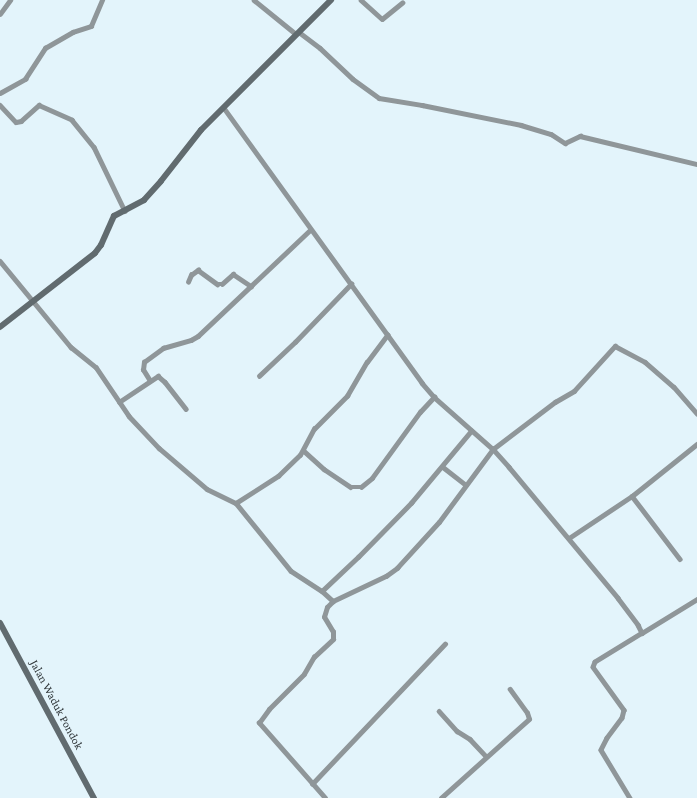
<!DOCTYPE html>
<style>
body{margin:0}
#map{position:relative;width:697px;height:798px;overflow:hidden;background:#e3f4fb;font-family:"Crimson Pro",serif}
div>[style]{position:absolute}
.street>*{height:4.5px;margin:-2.25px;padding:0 2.25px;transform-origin:2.25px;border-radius:2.25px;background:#8f9699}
.secondary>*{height:6px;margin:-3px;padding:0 3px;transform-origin:3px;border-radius:3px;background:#616b6f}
span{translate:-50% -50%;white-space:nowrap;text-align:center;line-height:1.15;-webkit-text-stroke:3.5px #e3f4fb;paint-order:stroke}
.street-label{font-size:12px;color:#30373a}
</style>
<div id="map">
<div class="street">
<div style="left:254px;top:0;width:54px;rotate:39deg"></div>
<div style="left:361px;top:0;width:28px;rotate:42deg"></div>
<div style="left:382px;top:19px;width:26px;rotate:-39deg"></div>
<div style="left:0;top:14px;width:17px;rotate:-54deg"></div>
<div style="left:299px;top:32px;width:26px;rotate:37deg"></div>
<div style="left:320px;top:48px;width:45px;rotate:43.2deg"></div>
<div style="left:353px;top:79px;width:32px;rotate:36deg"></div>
<div style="left:379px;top:98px;width:44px;rotate:9.2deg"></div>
<div style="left:422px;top:105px;width:101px;rotate:11.4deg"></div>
<div style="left:521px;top:125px;width:31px;rotate:17deg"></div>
<div style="left:551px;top:134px;width:17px;rotate:33deg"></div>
<div style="left:565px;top:143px;width:17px;rotate:-25deg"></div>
<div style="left:580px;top:136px;width:120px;rotate:13.5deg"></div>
<div style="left:0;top:93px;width:29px;rotate:-29deg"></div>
<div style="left:25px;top:79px;width:37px;rotate:-57deg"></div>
<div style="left:45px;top:48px;width:32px;rotate:-30deg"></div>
<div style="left:73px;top:32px;width:19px;rotate:-18deg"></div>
<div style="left:91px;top:26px;width:28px;rotate:-67deg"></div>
<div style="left:0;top:105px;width:23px;rotate:47deg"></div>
<div style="left:16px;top:122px;width:5px;rotate:-11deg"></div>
<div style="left:21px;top:121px;width:24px;rotate:-42deg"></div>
<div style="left:39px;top:105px;width:36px;rotate:24deg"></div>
<div style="left:72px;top:120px;width:35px;rotate:51deg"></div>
<div style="left:94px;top:147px;width:71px;rotate:64.2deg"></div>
<div style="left:224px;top:108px;width:339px;rotate:54.2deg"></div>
<div style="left:422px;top:383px;width:18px;rotate:49deg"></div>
<div style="left:434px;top:397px;width:79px;rotate:41.4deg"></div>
<div style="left:493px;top:449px;width:24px;rotate:48deg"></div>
<div style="left:509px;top:467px;width:170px;rotate:50.2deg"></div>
<div style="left:618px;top:598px;width:34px;rotate:53deg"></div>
<div style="left:638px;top:625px;width:9px;rotate:63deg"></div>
<div style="left:642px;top:633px;width:55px;rotate:148.3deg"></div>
<div style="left:595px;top:662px;width:5px;rotate:112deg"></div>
<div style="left:593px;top:667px;width:53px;rotate:54.2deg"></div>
<div style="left:624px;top:710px;width:8px;rotate:104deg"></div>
<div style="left:622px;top:718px;width:25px;rotate:127deg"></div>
<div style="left:607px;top:738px;width:13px;rotate:117deg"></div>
<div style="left:601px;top:750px;width:56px;rotate:58.9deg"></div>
<div style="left:0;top:261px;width:112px;rotate:50.5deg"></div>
<div style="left:71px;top:347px;width:32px;rotate:39deg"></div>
<div style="left:96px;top:367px;width:59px;rotate:56deg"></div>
<div style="left:129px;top:416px;width:44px;rotate:46.8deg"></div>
<div style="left:159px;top:448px;width:63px;rotate:40.5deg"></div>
<div style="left:207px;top:489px;width:32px;rotate:26deg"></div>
<div style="left:236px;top:503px;width:87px;rotate:51deg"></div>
<div style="left:291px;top:571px;width:37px;rotate:33deg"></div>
<div style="left:322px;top:591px;width:15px;rotate:42deg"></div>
<div style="left:188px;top:282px;width:8px;rotate:-67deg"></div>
<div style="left:191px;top:275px;width:9px;rotate:-36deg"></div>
<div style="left:198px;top:270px;width:24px;rotate:36deg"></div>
<div style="left:217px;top:284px;width:5px"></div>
<div style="left:222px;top:284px;width:15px;rotate:-42deg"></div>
<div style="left:233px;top:274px;width:22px;rotate:34deg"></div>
<div style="left:259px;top:376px;width:50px;rotate:-43.4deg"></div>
<div style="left:295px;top:342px;width:81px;rotate:-46deg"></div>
<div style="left:150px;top:381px;width:13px;rotate:-122deg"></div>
<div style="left:143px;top:370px;width:8px;rotate:-83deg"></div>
<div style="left:144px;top:362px;width:24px;rotate:-36deg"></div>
<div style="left:163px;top:348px;width:29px;rotate:-16deg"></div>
<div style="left:191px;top:340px;width:8px;rotate:-30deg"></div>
<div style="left:198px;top:336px;width:154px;rotate:-43.4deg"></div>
<div style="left:119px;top:402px;width:47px;rotate:-33.7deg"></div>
<div style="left:158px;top:376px;width:9px;rotate:41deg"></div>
<div style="left:165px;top:382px;width:34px;rotate:52deg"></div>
<div style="left:304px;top:451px;width:27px;rotate:42deg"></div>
<div style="left:324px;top:469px;width:32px;rotate:34deg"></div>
<div style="left:351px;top:487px;width:10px"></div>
<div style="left:361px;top:487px;width:14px;rotate:-39deg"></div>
<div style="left:372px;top:478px;width:82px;rotate:-54deg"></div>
<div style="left:420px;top:412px;width:21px;rotate:-47deg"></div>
<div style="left:443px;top:467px;width:29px;rotate:38deg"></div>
<div style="left:632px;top:496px;width:79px;rotate:52.7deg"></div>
<div style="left:236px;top:503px;width:50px;rotate:-32.7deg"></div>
<div style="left:278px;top:476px;width:30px;rotate:-44deg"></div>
<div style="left:300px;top:455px;width:30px;rotate:-62deg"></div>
<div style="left:314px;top:429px;width:47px;rotate:-45deg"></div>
<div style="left:347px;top:396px;width:39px;rotate:-60deg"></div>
<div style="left:367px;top:362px;width:34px;rotate:-53deg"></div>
<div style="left:569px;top:538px;width:76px;rotate:-33.7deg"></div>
<div style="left:632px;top:496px;width:83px;rotate:-38.7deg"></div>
<div style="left:322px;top:591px;width:50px;rotate:-43.4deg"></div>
<div style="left:358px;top:557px;width:76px;rotate:-45.5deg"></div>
<div style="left:411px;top:503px;width:94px;rotate:-50.2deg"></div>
<div style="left:642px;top:633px;width:65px;rotate:-31.7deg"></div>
<div style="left:439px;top:711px;width:27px;rotate:48deg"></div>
<div style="left:457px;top:731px;width:15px;rotate:32deg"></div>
<div style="left:470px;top:739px;width:23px;rotate:47deg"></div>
<div style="left:312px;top:784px;width:193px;rotate:-46.5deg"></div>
<div style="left:325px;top:798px;width:100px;rotate:-131.3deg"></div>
<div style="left:259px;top:723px;width:17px;rotate:-54deg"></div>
<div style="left:269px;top:709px;width:49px;rotate:-45deg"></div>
<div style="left:304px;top:674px;width:20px;rotate:-60deg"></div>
<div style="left:314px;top:657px;width:26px;rotate:-43deg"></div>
<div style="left:333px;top:639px;width:7px;rotate:-90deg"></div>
<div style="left:333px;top:632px;width:17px;rotate:-121deg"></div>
<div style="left:324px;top:617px;width:10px;rotate:-73deg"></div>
<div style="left:327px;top:607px;width:8px;rotate:-45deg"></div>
<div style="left:333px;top:601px;width:59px;rotate:-25.3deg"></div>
<div style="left:386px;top:576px;width:14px;rotate:-36deg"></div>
<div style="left:397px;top:568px;width:62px;rotate:-47.6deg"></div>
<div style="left:439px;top:522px;width:91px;rotate:-53.5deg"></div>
<div style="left:493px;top:449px;width:78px;rotate:-37.2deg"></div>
<div style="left:555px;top:402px;width:22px;rotate:-30deg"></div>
<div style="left:574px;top:391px;width:61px;rotate:-47.7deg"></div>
<div style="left:615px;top:346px;width:34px;rotate:28deg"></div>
<div style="left:645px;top:362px;width:38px;rotate:41deg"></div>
<div style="left:674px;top:387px;width:35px;rotate:49deg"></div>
<div style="left:441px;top:798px;width:118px;rotate:-41.9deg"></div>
<div style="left:529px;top:719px;width:6px;rotate:-108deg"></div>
<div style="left:527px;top:713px;width:29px;rotate:-126deg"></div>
</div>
<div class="secondary">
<div style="left:0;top:327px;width:120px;rotate:-37.9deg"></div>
<div style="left:95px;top:253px;width:10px;rotate:-53deg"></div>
<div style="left:101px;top:245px;width:32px;rotate:-66deg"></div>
<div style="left:114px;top:216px;width:34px;rotate:-28deg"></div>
<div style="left:144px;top:200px;width:25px;rotate:-48deg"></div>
<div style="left:161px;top:181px;width:65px;rotate:-51.9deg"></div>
<div style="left:201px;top:130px;width:184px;rotate:-45deg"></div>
<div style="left:0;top:623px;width:199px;rotate:61.8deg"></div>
</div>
<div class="street-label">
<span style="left:56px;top:705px;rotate:62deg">Jalan Waduk Pondok</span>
</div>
</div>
